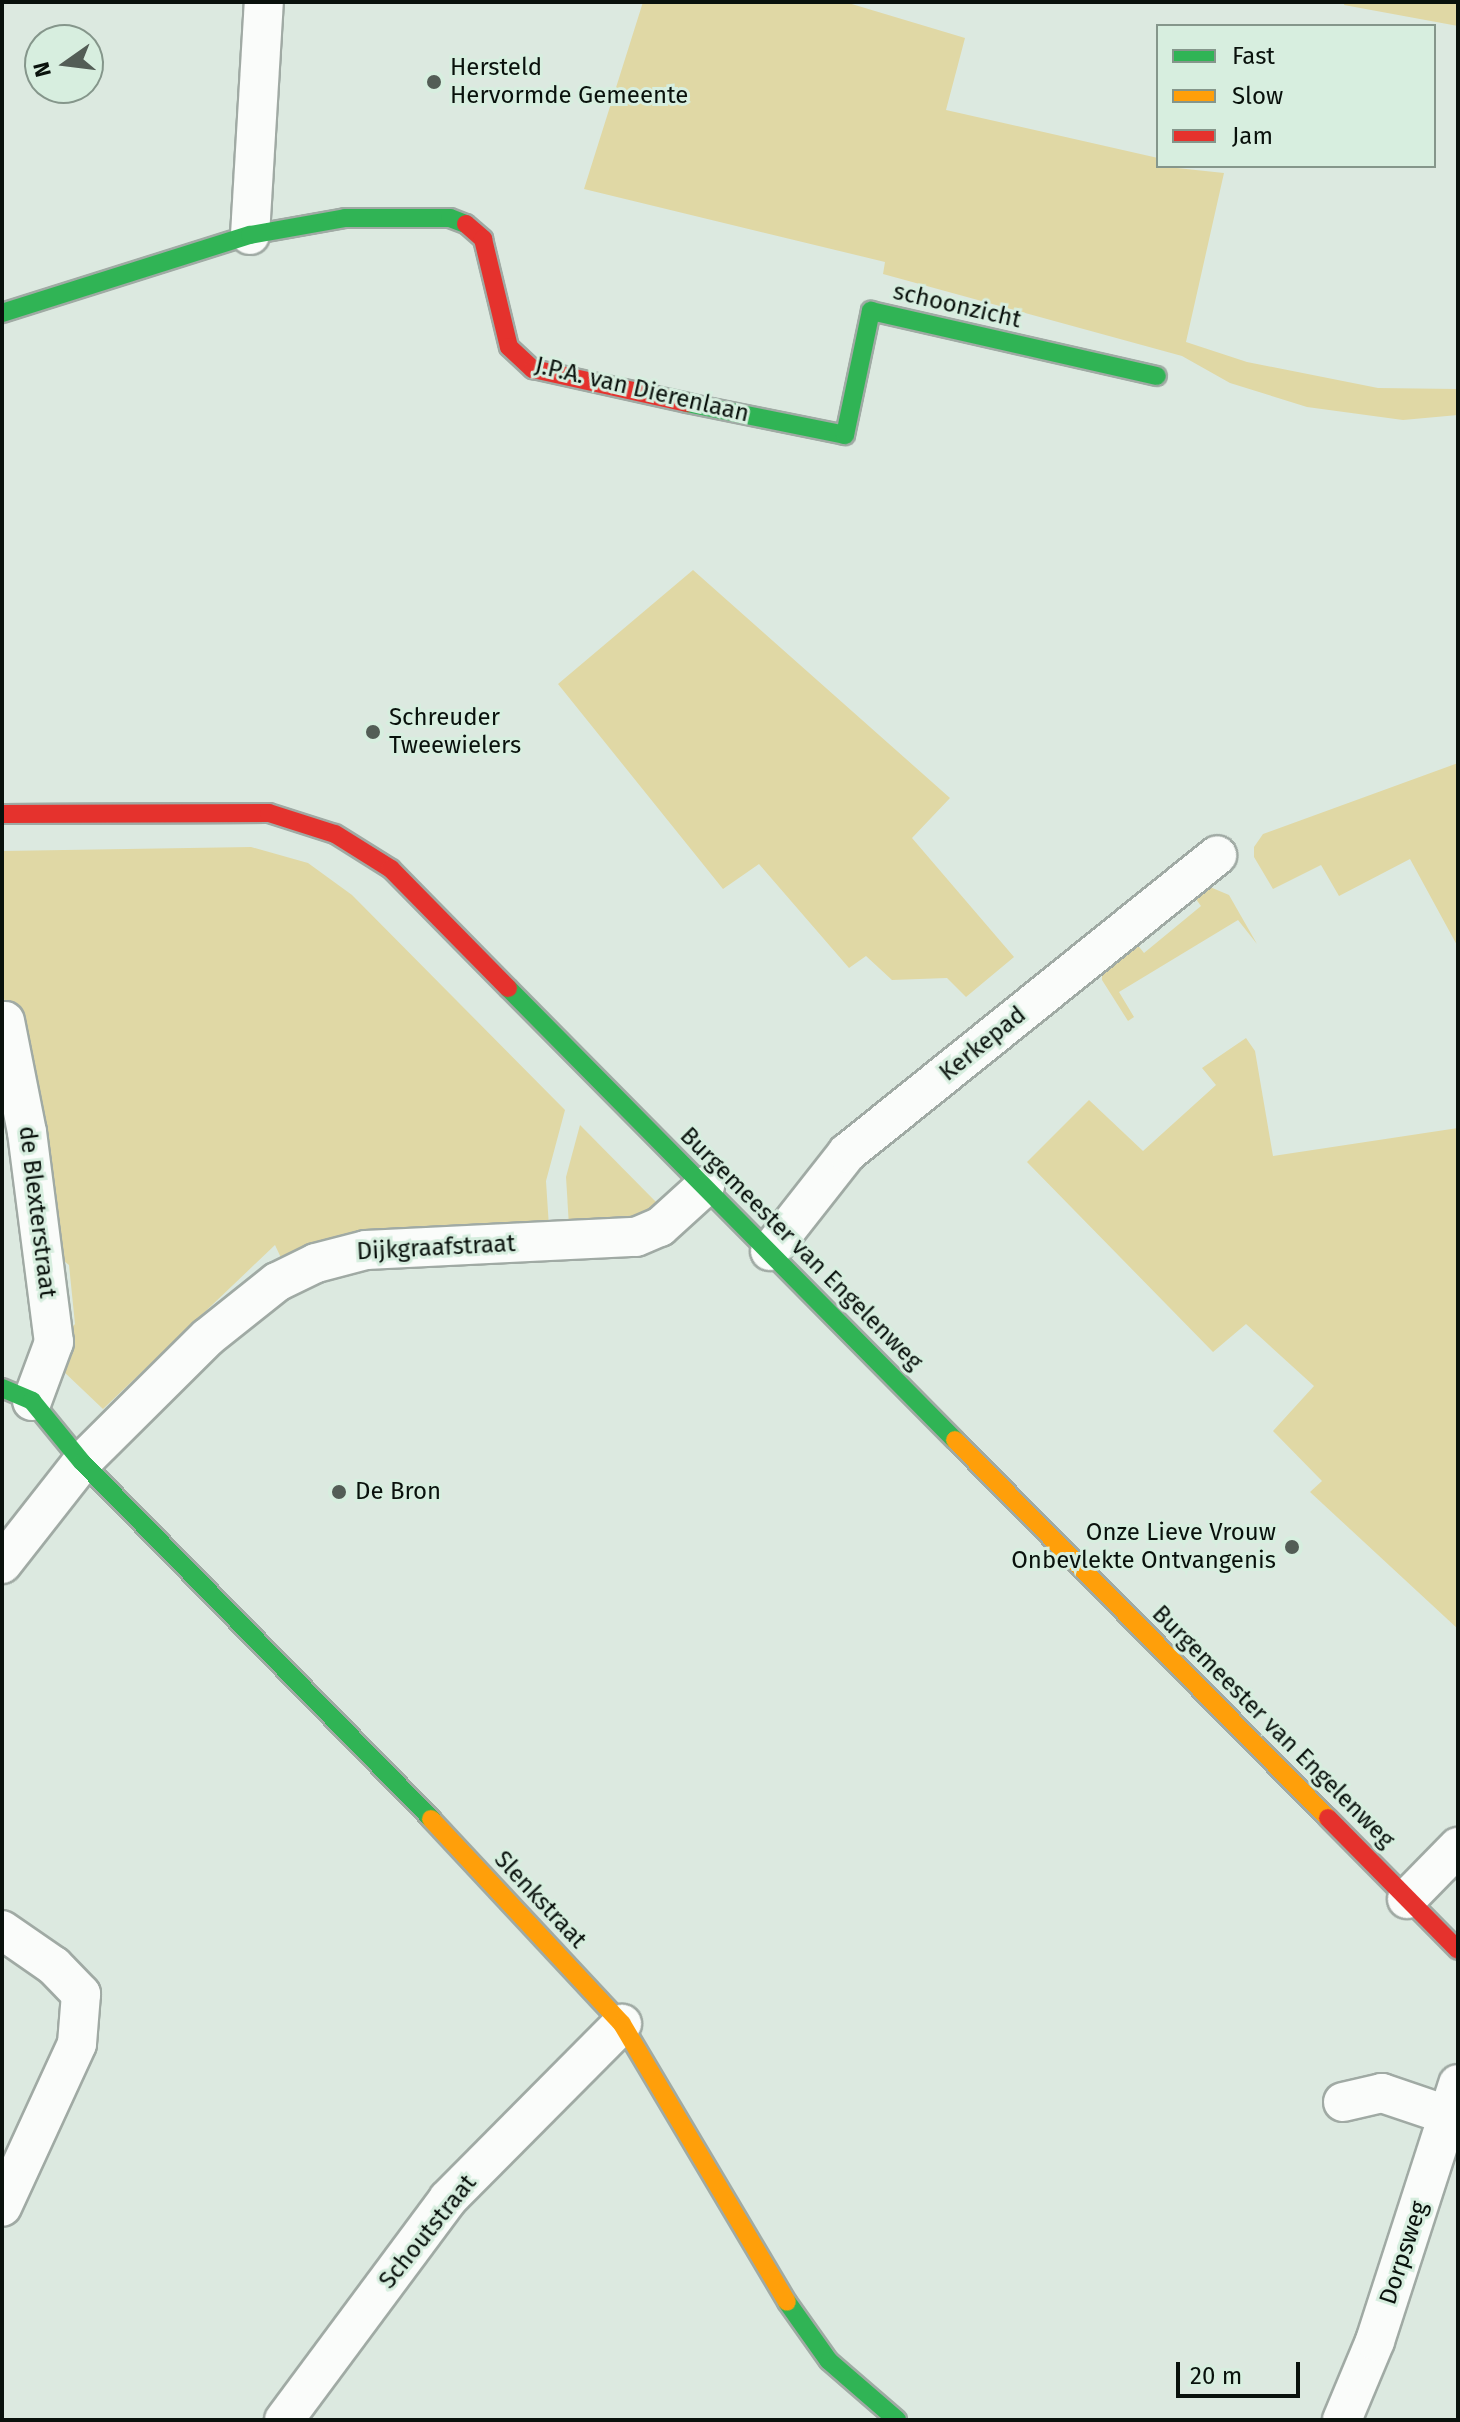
<!DOCTYPE html>
<style>
body{margin:0}
#map{position:relative;width:1460px;height:2422px;overflow:hidden;background:#dce9e0;font-family:"Fira Sans",sans-serif}
div>[style]{position:absolute}
.green>*{inset:0;background:#e0d8a5}
.roads{filter:drop-shadow(2px 0 #a0aaa4) drop-shadow(-2px 0 #a0aaa4) drop-shadow(0 2px #a0aaa4) drop-shadow(0 -2px #a0aaa4)}
.street>*{height:38px;margin:-19px;padding:0 19px;transform-origin:19px;border-radius:19px;background:#fafcfa}
.fast>*{height:18px;margin:-9px;padding:0 9px;transform-origin:9px;border-radius:9px;background:#30b455}
.slow>*{height:18px;margin:-9px;padding:0 9px;transform-origin:9px;border-radius:9px;background:#ff9f0a}
.jam>*{height:18px;margin:-9px;padding:0 9px;transform-origin:9px;border-radius:9px;background:#e5322d}
.dots>*{width:22px;height:22px;translate:-50% -50%;box-sizing:border-box;border:4px solid #d7eedf;border-radius:50%}
span{translate:-50% -50%;white-space:nowrap;text-align:center;line-height:1.15;-webkit-text-stroke:6px #d7eedf;paint-order:stroke}
.poi-label{font-size:24px;color:#09110c}
.left{translate:0 -50%;text-align:left}
.right{translate:-100% -50%;text-align:right}
.street-label{font-size:24px;color:#09110c}
.frame{position:absolute;inset:0;border:4px solid #09110c;pointer-events:none}
.legend{position:absolute;left:1156px;top:24px;width:280px;height:144px;box-sizing:border-box;background:#d7eedf;border:2px solid #85968b;margin:0;padding:10px 14px;list-style:none;font-size:24px;color:#09110c}
.legend li{display:flex;align-items:center;gap:16px;height:40px}
.legend b{width:40px;border:2px solid #85968b}
.north{position:absolute;left:24px;top:24px;width:80px;height:80px;box-sizing:border-box;background:#d7eedf;border:2px solid #85968b;border-radius:50%;rotate:256deg;font-size:22px;font-weight:700;line-height:32px;text-align:center;color:#09110c}
.north::after{content:'';display:block;margin:auto;width:28px;height:36px;background:#535d56;clip-path:polygon(50% 0,100% 100%,50% 72%,0 100%)}
.scale{position:absolute;left:1176px;top:2362px;width:124px;height:36px;box-sizing:border-box;border:4px solid #09110c;border-top:0;padding-left:10px;font-size:24px;line-height:28px;white-space:nowrap;color:#09110c;-webkit-text-stroke:6px #d7eedf;paint-order:stroke}
</style>
<div id="map">
<div class="green">
<div style="clip-path:polygon(643px 2px,845px 2px,965px 38px,946px 110px,1158px 158px,1158px 166px,1224px 173px,1186px 342px,1247px 362px,1378px 388px,1458px 389px,1458px 415px,1403px 420px,1307px 407px,1230px 383px,1182px 356px,883px 274px,885px 262px,584px 189px)"></div>
<div style="clip-path:polygon(1345px 2px,1458px 2px,1458px 26px,1344px 5px)"></div>
<div style="clip-path:polygon(693px 570px,950px 798px,912px 838px,1014px 957px,966px 997px,947px 978px,892px 980px,866px 956px,849px 968px,759px 864px,723px 889px,558px 684px)"></div>
<div style="clip-path:polygon(1458px 763px,1458px 947px,1410px 859px,1339px 896px,1321px 865px,1273px 889px,1254px 857px,1254px 847px,1263px 834px)"></div>
<div style="clip-path:polygon(251px 847px,308px 863px,352px 895px,565px 1110px,546px 1181px,549px 1227px,282px 1260px,275px 1245px,103px 1409px,62px 1370px,63px 1337px,75px 1324px,69px 1265px,55px 1254px,2px 988px,2px 851px)"></div>
<div style="clip-path:polygon(1210px 887px,1229px 895px,1257px 944px,1238px 920px,1119px 992px,1134px 1017px,1128px 1021px,1102px 980px,1102px 971px,1136px 943px,1144px 953px,1201px 906px,1193px 895px)"></div>
<div style="clip-path:polygon(1246px 1038px,1255px 1051px,1273px 1156px,1458px 1128px,1458px 1629px,1310px 1492px,1322px 1481px,1273px 1431px,1314px 1386px,1246px 1324px,1213px 1352px,1027px 1162px,1089px 1100px,1143px 1151px,1216px 1085px,1202px 1068px)"></div>
<div style="clip-path:polygon(580px 1125px,658px 1204px,644px 1217px,569px 1226px,566px 1177px)"></div>
</div>
<div class="roads">
<div class="street">
<div style="left:250px;top:235px;width:233px;rotate:-86.6deg"></div>
<div style="left:5px;top:1021px;width:113px;rotate:78.8deg"></div>
<div style="left:27px;top:1132px;width:212px;rotate:82.7deg"></div>
<div style="left:54px;top:1342px;width:63px;rotate:110.4deg"></div>
<div style="left:770px;top:1251px;width:125px;rotate:-51.8deg"></div>
<div style="left:847px;top:1153px;width:475px;rotate:-38.8deg"></div>
<div style="left:2px;top:1564px;width:130px;rotate:-51.9deg"></div>
<div style="left:82px;top:1462px;width:177px;rotate:-44.8deg"></div>
<div style="left:208px;top:1337px;width:88px;rotate:-38.6deg"></div>
<div style="left:277px;top:1282px;width:43px;rotate:-26deg"></div>
<div style="left:316px;top:1263px;width:52px;rotate:-14.6deg"></div>
<div style="left:366px;top:1250px;width:270px;rotate:-2.8deg"></div>
<div style="left:636px;top:1237px;width:26px;rotate:-23deg"></div>
<div style="left:660px;top:1227px;width:61px;rotate:-42.3deg"></div>
<div style="left:1407px;top:1899px;width:73px;rotate:-45.6deg"></div>
<div style="left:2px;top:1930px;width:63px;rotate:34.7deg"></div>
<div style="left:54px;top:1966px;width:39px;rotate:46deg"></div>
<div style="left:81px;top:1994px;width:50px;rotate:94.6deg"></div>
<div style="left:77px;top:2044px;width:179px;rotate:114.7deg"></div>
<div style="left:1343px;top:2102px;width:40px;rotate:-13deg"></div>
<div style="left:1382px;top:2093px;width:69px;rotate:18.7deg"></div>
<div style="left:284px;top:2420px;width:275px;rotate:-53.4deg"></div>
<div style="left:448px;top:2199px;width:247px;rotate:-45.2deg"></div>
<div style="left:1342px;top:2420px;width:86px;rotate:-67.3deg"></div>
<div style="left:1375px;top:2341px;width:270px;rotate:-72.1deg"></div>
</div>
<div class="fast">
<div style="left:2px;top:313px;width:260px;rotate:-17.5deg"></div>
<div style="left:250px;top:235px;width:97px;rotate:-10.1deg"></div>
<div style="left:345px;top:218px;width:105px"></div>
<div style="left:450px;top:218px;width:17px;rotate:21deg"></div>
<div style="left:687px;top:403px;width:161px;rotate:11.4deg"></div>
<div style="left:845px;top:435px;width:127px;rotate:-78.2deg"></div>
<div style="left:871px;top:311px;width:293px;rotate:12.8deg"></div>
<div style="left:508px;top:988px;width:636px;rotate:45.32deg"></div>
<div style="left:2px;top:1388px;width:33px;rotate:23deg"></div>
<div style="left:32px;top:1401px;width:79px;rotate:50.7deg"></div>
<div style="left:82px;top:1462px;width:499px;rotate:45.6deg"></div>
<div style="left:787px;top:2302px;width:72px;rotate:54.6deg"></div>
<div style="left:829px;top:2361px;width:90px;rotate:40.9deg"></div>
</div>
<div class="slow">
<div style="left:955px;top:1440px;width:531px;rotate:45.38deg"></div>
<div style="left:431px;top:1819px;width:280px;rotate:47deg"></div>
<div style="left:622px;top:2024px;width:323px;rotate:59.3deg"></div>
</div>
<div class="jam">
<div style="left:466px;top:224px;width:23px;rotate:41deg"></div>
<div style="left:483px;top:239px;width:111px;rotate:76.5deg"></div>
<div style="left:509px;top:347px;width:33px;rotate:43deg"></div>
<div style="left:533px;top:369px;width:158px;rotate:12.4deg"></div>
<div style="left:2px;top:814px;width:267px;rotate:-0.2deg"></div>
<div style="left:269px;top:813px;width:69px;rotate:17.7deg"></div>
<div style="left:335px;top:834px;width:66px;rotate:32deg"></div>
<div style="left:391px;top:869px;width:167px;rotate:45.5deg"></div>
<div style="left:1328px;top:1818px;width:185px;rotate:45.4deg"></div>
</div>
</div>
<div class="dots">
<div style="left:434px;top:82px;background:#535d56"></div>
<div style="left:373px;top:732px;background:#535d56"></div>
<div style="left:339px;top:1492px;background:#535d56"></div>
<div style="left:1292px;top:1547px;background:#535d56"></div>
</div>
<div class="poi-label">
<span class="left" style="left:450px;top:82px">Hersteld<br>Hervormde Gemeente</span>
<span class="left" style="left:389px;top:732px">Schreuder<br>Tweewielers</span>
<span class="left" style="left:355px;top:1492px">De Bron</span>
<span class="right" style="left:1276px;top:1547px">Onze Lieve Vrouw<br>Onbevlekte Ontvangenis</span>
</div>
<div class="street-label">
<span style="left:957px;top:306px;rotate:13deg">schoonzicht</span>
<span style="left:642px;top:390px;rotate:13deg">J.P.A. van Dierenlaan</span>
<span style="left:983px;top:1044px;rotate:-39deg">Kerkepad</span>
<span style="left:37px;top:1212px;rotate:83deg">de Blexterstraat</span>
<span style="left:436px;top:1248px;rotate:-3deg">Dijkgraafstraat</span>
<span style="left:801px;top:1249px;rotate:45deg">Burgemeester van Engelenweg</span>
<span style="left:1273px;top:1727px;rotate:45deg">Burgemeester van Engelenweg</span>
<span style="left:540px;top:1900px;rotate:47deg">Slenkstraat</span>
<span style="left:428px;top:2232px;rotate:-51deg">Schoutstraat</span>
<span style="left:1404px;top:2253px;rotate:-72deg">Dorpsweg</span>
</div>
<div class="frame"></div>
<ul class="legend">
<li><b style="height:10px;background:#30b455"></b>Fast</li>
<li><b style="height:10px;background:#ff9f0a"></b>Slow</li>
<li><b style="height:10px;background:#e5322d"></b>Jam</li>
</ul>
<div class="north">N</div>
<div class="scale">20 m</div>
</div>
